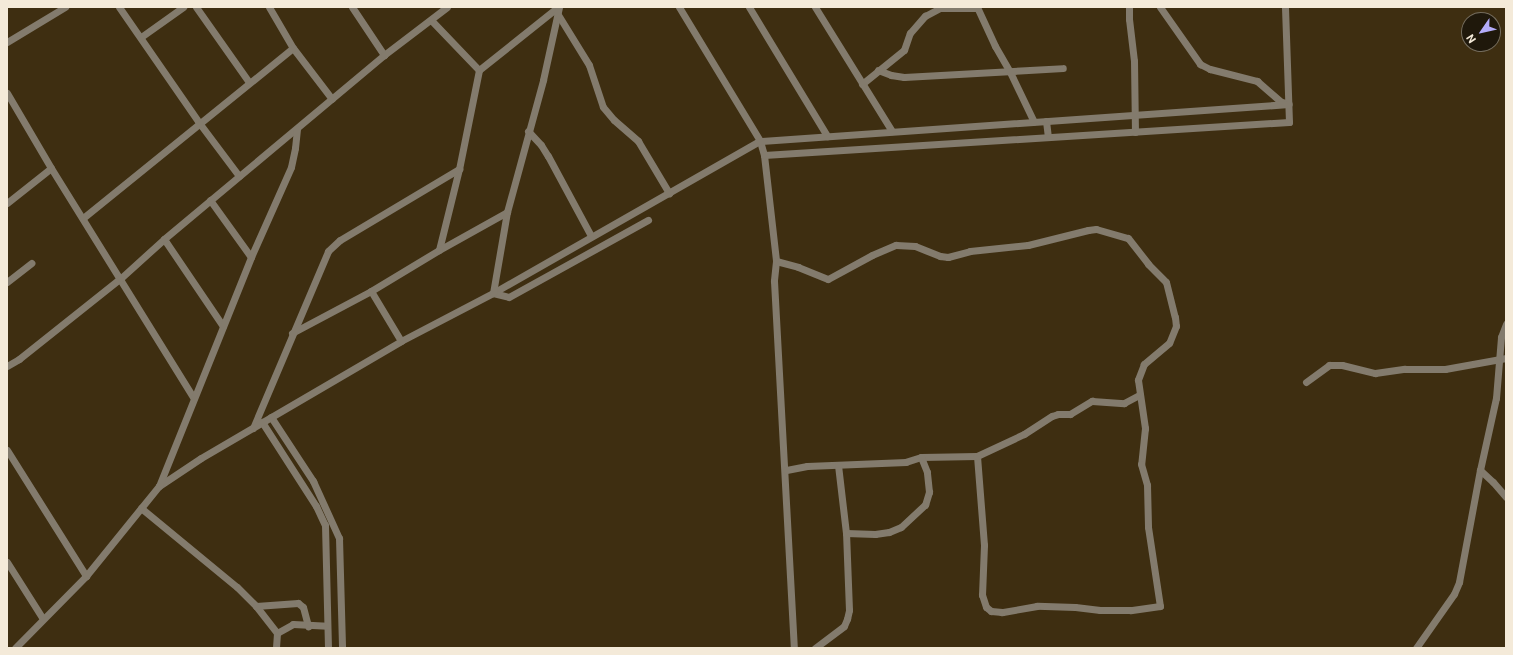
<!DOCTYPE html>
<style>
body{margin:0}
#map{position:relative;width:1513px;height:655px;overflow:hidden;background:#3e2e11;font-family:Roboto,sans-serif}
div>[style]{position:absolute}
.minor>*{height:7px;margin:-3.5px;padding:0 3.5px;transform-origin:3.5px;border-radius:3.5px;background:#837b6d}
span{translate:-50% -50%;white-space:nowrap;text-align:center;line-height:1.15;-webkit-text-stroke:3.5px #1f180b;paint-order:stroke}
.frame{position:absolute;inset:0;border:8px solid #f4ead9;pointer-events:none}
.north{position:absolute;left:1461px;top:12px;width:40px;height:40px;box-sizing:border-box;background:#1f180b;border:1px solid #746c5d;border-radius:50%;rotate:236deg;font-size:11px;font-weight:700;line-height:16px;text-align:center;color:#f4ead9}
.north::after{content:'';display:block;margin:auto;width:14px;height:18px;background:#b4acf9;clip-path:polygon(50% 0,100% 100%,50% 72%,0 100%)}
</style>
<div id="map">
<div class="minor">
<div style="left:119px;top:7px;width:142px;rotate:55.3deg"></div>
<div style="left:200px;top:124px;width:65px;rotate:53.1deg"></div>
<div style="left:196px;top:7px;width:92px;rotate:54.8deg"></div>
<div style="left:269px;top:7px;width:48px;rotate:59.7deg"></div>
<div style="left:293px;top:48px;width:64px;rotate:52.6deg"></div>
<div style="left:352px;top:7px;width:58px;rotate:56.3deg"></div>
<div style="left:679px;top:7px;width:157px;rotate:58.8deg"></div>
<div style="left:760px;top:141px;width:15px;rotate:74deg"></div>
<div style="left:764px;top:155px;width:107px;rotate:83.5deg"></div>
<div style="left:776px;top:261px;width:20px;rotate:96deg"></div>
<div style="left:774px;top:281px;width:368px;rotate:86.9deg"></div>
<div style="left:749px;top:7px;width:151px;rotate:58.8deg"></div>
<div style="left:815px;top:7px;width:146px;rotate:58.2deg"></div>
<div style="left:977px;top:7px;width:43px;rotate:65.2deg"></div>
<div style="left:995px;top:46px;width:30px;rotate:60deg"></div>
<div style="left:1010px;top:72px;width:55px;rotate:64.4deg"></div>
<div style="left:1129px;top:7px;width:12px;rotate:90deg"></div>
<div style="left:1129px;top:19px;width:42px;rotate:83.2deg"></div>
<div style="left:1134px;top:61px;width:71px;rotate:89.2deg"></div>
<div style="left:1160px;top:7px;width:70px;rotate:54.9deg"></div>
<div style="left:1200px;top:64px;width:11px;rotate:27deg"></div>
<div style="left:1210px;top:69px;width:49px;rotate:14.3deg"></div>
<div style="left:1257px;top:81px;width:32px;rotate:41deg"></div>
<div style="left:1281px;top:102px;width:6px;rotate:9deg"></div>
<div style="left:557px;top:13px;width:61px;rotate:58.4deg"></div>
<div style="left:589px;top:65px;width:44px;rotate:71.6deg"></div>
<div style="left:603px;top:107px;width:17px;rotate:50deg"></div>
<div style="left:614px;top:120px;width:32px;rotate:41deg"></div>
<div style="left:638px;top:141px;width:61px;rotate:59.2deg"></div>
<div style="left:431px;top:20px;width:69px;rotate:46.2deg"></div>
<div style="left:479px;top:70px;width:101px;rotate:-38.6deg"></div>
<div style="left:141px;top:37px;width:52px;rotate:-35.5deg"></div>
<div style="left:7px;top:42px;width:68px;rotate:-31.1deg"></div>
<div style="left:479px;top:70px;width:101px;rotate:101.4deg"></div>
<div style="left:459px;top:169px;width:83px;rotate:103.9deg"></div>
<div style="left:439px;top:250px;width:78px;rotate:-29.2deg"></div>
<div style="left:878px;top:70px;width:14px;rotate:21deg"></div>
<div style="left:891px;top:75px;width:13px;rotate:9deg"></div>
<div style="left:904px;top:77px;width:159px;rotate:-3.2deg"></div>
<div style="left:862px;top:84px;width:54px;rotate:-39deg"></div>
<div style="left:904px;top:50px;width:18px;rotate:-71deg"></div>
<div style="left:910px;top:33px;width:23px;rotate:-49deg"></div>
<div style="left:925px;top:16px;width:17px;rotate:-28deg"></div>
<div style="left:940px;top:8px;width:37px"></div>
<div style="left:7px;top:93px;width:87px;rotate:59.6deg"></div>
<div style="left:51px;top:168px;width:269px;rotate:58.2deg"></div>
<div style="left:1046px;top:121px;width:16px;rotate:83deg"></div>
<div style="left:528px;top:131px;width:19px;rotate:47deg"></div>
<div style="left:541px;top:145px;width:13px;rotate:58deg"></div>
<div style="left:548px;top:156px;width:91px;rotate:61.7deg"></div>
<div style="left:764px;top:155px;width:526px;rotate:-3.6deg"></div>
<div style="left:1289px;top:122px;width:115px;rotate:-92deg"></div>
<div style="left:210px;top:200px;width:70px;rotate:54.3deg"></div>
<div style="left:7px;top:203px;width:56px;rotate:-38.5deg"></div>
<div style="left:83px;top:218px;width:270px;rotate:-39deg"></div>
<div style="left:164px;top:239px;width:105px;rotate:55.9deg"></div>
<div style="left:776px;top:261px;width:23px;rotate:15deg"></div>
<div style="left:798px;top:267px;width:32px;rotate:22deg"></div>
<div style="left:828px;top:279px;width:50px;rotate:-28.6deg"></div>
<div style="left:872px;top:255px;width:26px;rotate:-23deg"></div>
<div style="left:896px;top:245px;width:19px;rotate:3deg"></div>
<div style="left:915px;top:246px;width:27px;rotate:22deg"></div>
<div style="left:940px;top:256px;width:8px;rotate:7deg"></div>
<div style="left:948px;top:257px;width:23px;rotate:-15deg"></div>
<div style="left:970px;top:251px;width:58px;rotate:-5.9deg"></div>
<div style="left:1028px;top:245px;width:62px;rotate:-14deg"></div>
<div style="left:1088px;top:230px;width:8px;rotate:-7deg"></div>
<div style="left:1096px;top:229px;width:33px;rotate:16deg"></div>
<div style="left:1128px;top:238px;width:33px;rotate:52deg"></div>
<div style="left:1148px;top:264px;width:25px;rotate:45deg"></div>
<div style="left:1166px;top:282px;width:36px;rotate:76deg"></div>
<div style="left:1175px;top:317px;width:9px;rotate:84deg"></div>
<div style="left:1176px;top:326px;width:18px;rotate:112deg"></div>
<div style="left:1169px;top:343px;width:33px;rotate:140deg"></div>
<div style="left:1144px;top:364px;width:17px;rotate:111deg"></div>
<div style="left:1138px;top:380px;width:49px;rotate:81.7deg"></div>
<div style="left:1145px;top:428px;width:36px;rotate:96deg"></div>
<div style="left:1141px;top:464px;width:22px;rotate:74deg"></div>
<div style="left:1147px;top:485px;width:42px;rotate:88.6deg"></div>
<div style="left:1148px;top:527px;width:80px;rotate:81.4deg"></div>
<div style="left:1160px;top:606px;width:30px;rotate:172deg"></div>
<div style="left:1130px;top:610px;width:30px;rotate:180deg"></div>
<div style="left:1100px;top:610px;width:25px;rotate:-173deg"></div>
<div style="left:1075px;top:607px;width:38px;rotate:-178deg"></div>
<div style="left:1037px;top:606px;width:36px;rotate:170deg"></div>
<div style="left:1002px;top:612px;width:11px;rotate:-175deg"></div>
<div style="left:991px;top:611px;width:6px;rotate:-141deg"></div>
<div style="left:986px;top:607px;width:13px;rotate:-108deg"></div>
<div style="left:982px;top:595px;width:50px;rotate:-87.7deg"></div>
<div style="left:984px;top:545px;width:89px;rotate:-94.5deg"></div>
<div style="left:977px;top:456px;width:56px;rotate:179deg"></div>
<div style="left:921px;top:457px;width:16px;rotate:162deg"></div>
<div style="left:906px;top:462px;width:99px;rotate:177.7deg"></div>
<div style="left:807px;top:466px;width:21px;rotate:169deg"></div>
<div style="left:7px;top:282px;width:31px;rotate:-38deg"></div>
<div style="left:371px;top:291px;width:58px;rotate:59deg"></div>
<div style="left:493px;top:293px;width:307px;rotate:-29.7deg"></div>
<div style="left:760px;top:141px;width:530px;rotate:-4deg"></div>
<div style="left:493px;top:293px;width:16px;rotate:14deg"></div>
<div style="left:509px;top:297px;width:159px;rotate:-29deg"></div>
<div style="left:292px;top:333px;width:89px;rotate:-28deg"></div>
<div style="left:371px;top:291px;width:79px;rotate:-31.1deg"></div>
<div style="left:7px;top:366px;width:14px;rotate:-30deg"></div>
<div style="left:19px;top:359px;width:130px;rotate:-38.5deg"></div>
<div style="left:121px;top:278px;width:58px;rotate:-42.2deg"></div>
<div style="left:164px;top:239px;width:287px;rotate:-39.9deg"></div>
<div style="left:384px;top:55px;width:79px;rotate:-37.3deg"></div>
<div style="left:1306px;top:382px;width:29px;rotate:-36deg"></div>
<div style="left:1329px;top:365px;width:13px"></div>
<div style="left:1342px;top:365px;width:34px;rotate:14deg"></div>
<div style="left:1375px;top:373px;width:30px;rotate:-8deg"></div>
<div style="left:1405px;top:369px;width:40px"></div>
<div style="left:1445px;top:369px;width:62px;rotate:-10.2deg"></div>
<div style="left:271px;top:417px;width:77px;rotate:56.7deg"></div>
<div style="left:313px;top:481px;width:63px;rotate:65.5deg"></div>
<div style="left:339px;top:538px;width:110px;rotate:88.4deg"></div>
<div style="left:262px;top:422px;width:100px;rotate:57.3deg"></div>
<div style="left:316px;top:506px;width:21px;rotate:65deg"></div>
<div style="left:325px;top:525px;width:123px;rotate:88.6deg"></div>
<div style="left:253px;top:428px;width:192px;rotate:-67deg"></div>
<div style="left:328px;top:251px;width:16px;rotate:-43deg"></div>
<div style="left:340px;top:240px;width:139px;rotate:-30.8deg"></div>
<div style="left:7px;top:450px;width:149px;rotate:57.9deg"></div>
<div style="left:977px;top:456px;width:52px;rotate:-25.1deg"></div>
<div style="left:1024px;top:434px;width:33px;rotate:-33deg"></div>
<div style="left:1052px;top:416px;width:6px;rotate:-18deg"></div>
<div style="left:1058px;top:414px;width:12px"></div>
<div style="left:1070px;top:414px;width:26px;rotate:-31deg"></div>
<div style="left:1092px;top:401px;width:32px;rotate:4deg"></div>
<div style="left:1124px;top:403px;width:17px;rotate:-28deg"></div>
<div style="left:838px;top:465px;width:68px;rotate:83.3deg"></div>
<div style="left:846px;top:533px;width:29px;rotate:2deg"></div>
<div style="left:875px;top:534px;width:14px;rotate:-8deg"></div>
<div style="left:889px;top:532px;width:13px;rotate:-23deg"></div>
<div style="left:901px;top:527px;width:33px;rotate:-43deg"></div>
<div style="left:925px;top:505px;width:14px;rotate:-73deg"></div>
<div style="left:929px;top:492px;width:20px;rotate:-96deg"></div>
<div style="left:927px;top:472px;width:16px;rotate:-112deg"></div>
<div style="left:1480px;top:470px;width:18px;rotate:43deg"></div>
<div style="left:1493px;top:482px;width:20px;rotate:49deg"></div>
<div style="left:159px;top:486px;width:50px;rotate:-33.7deg"></div>
<div style="left:201px;top:458px;width:232px;rotate:-30.3deg"></div>
<div style="left:401px;top:341px;width:104px;rotate:-27.6deg"></div>
<div style="left:493px;top:293px;width:82px;rotate:-80.2deg"></div>
<div style="left:507px;top:212px;width:137px;rotate:-74.7deg"></div>
<div style="left:543px;top:80px;width:75px;rotate:-77.6deg"></div>
<div style="left:141px;top:508px;width:124px;rotate:39.5deg"></div>
<div style="left:237px;top:587px;width:27px;rotate:45deg"></div>
<div style="left:256px;top:606px;width:34px;rotate:52deg"></div>
<div style="left:277px;top:633px;width:15px;rotate:94deg"></div>
<div style="left:7px;top:562px;width:67px;rotate:57.7deg"></div>
<div style="left:256px;top:606px;width:42px;rotate:-4.1deg"></div>
<div style="left:298px;top:603px;width:6px;rotate:39deg"></div>
<div style="left:303px;top:607px;width:20px;rotate:75deg"></div>
<div style="left:277px;top:633px;width:18px;rotate:-29deg"></div>
<div style="left:293px;top:624px;width:34px;rotate:3deg"></div>
<div style="left:15px;top:648px;width:101px;rotate:-45.4deg"></div>
<div style="left:86px;top:576px;width:116px;rotate:-51deg"></div>
<div style="left:159px;top:486px;width:247px;rotate:-68.1deg"></div>
<div style="left:251px;top:257px;width:98px;rotate:-66deg"></div>
<div style="left:291px;top:167px;width:19px;rotate:-78deg"></div>
<div style="left:295px;top:148px;width:19px;rotate:-84deg"></div>
<div style="left:815px;top:648px;width:36px;rotate:-37deg"></div>
<div style="left:844px;top:626px;width:8px;rotate:-67deg"></div>
<div style="left:847px;top:619px;width:9px;rotate:-77deg"></div>
<div style="left:849px;top:610px;width:77px;rotate:-92.2deg"></div>
<div style="left:1416px;top:648px;width:66px;rotate:-54.9deg"></div>
<div style="left:1454px;top:594px;width:13px;rotate:-67deg"></div>
<div style="left:1459px;top:582px;width:114px;rotate:-79.4deg"></div>
<div style="left:1480px;top:470px;width:74px;rotate:-77.5deg"></div>
<div style="left:1496px;top:398px;width:61px;rotate:-85.3deg"></div>
<div style="left:1501px;top:337px;width:14px;rotate:-69deg"></div>
</div>
<div class="frame"></div>
<div class="north">N</div>
</div>
